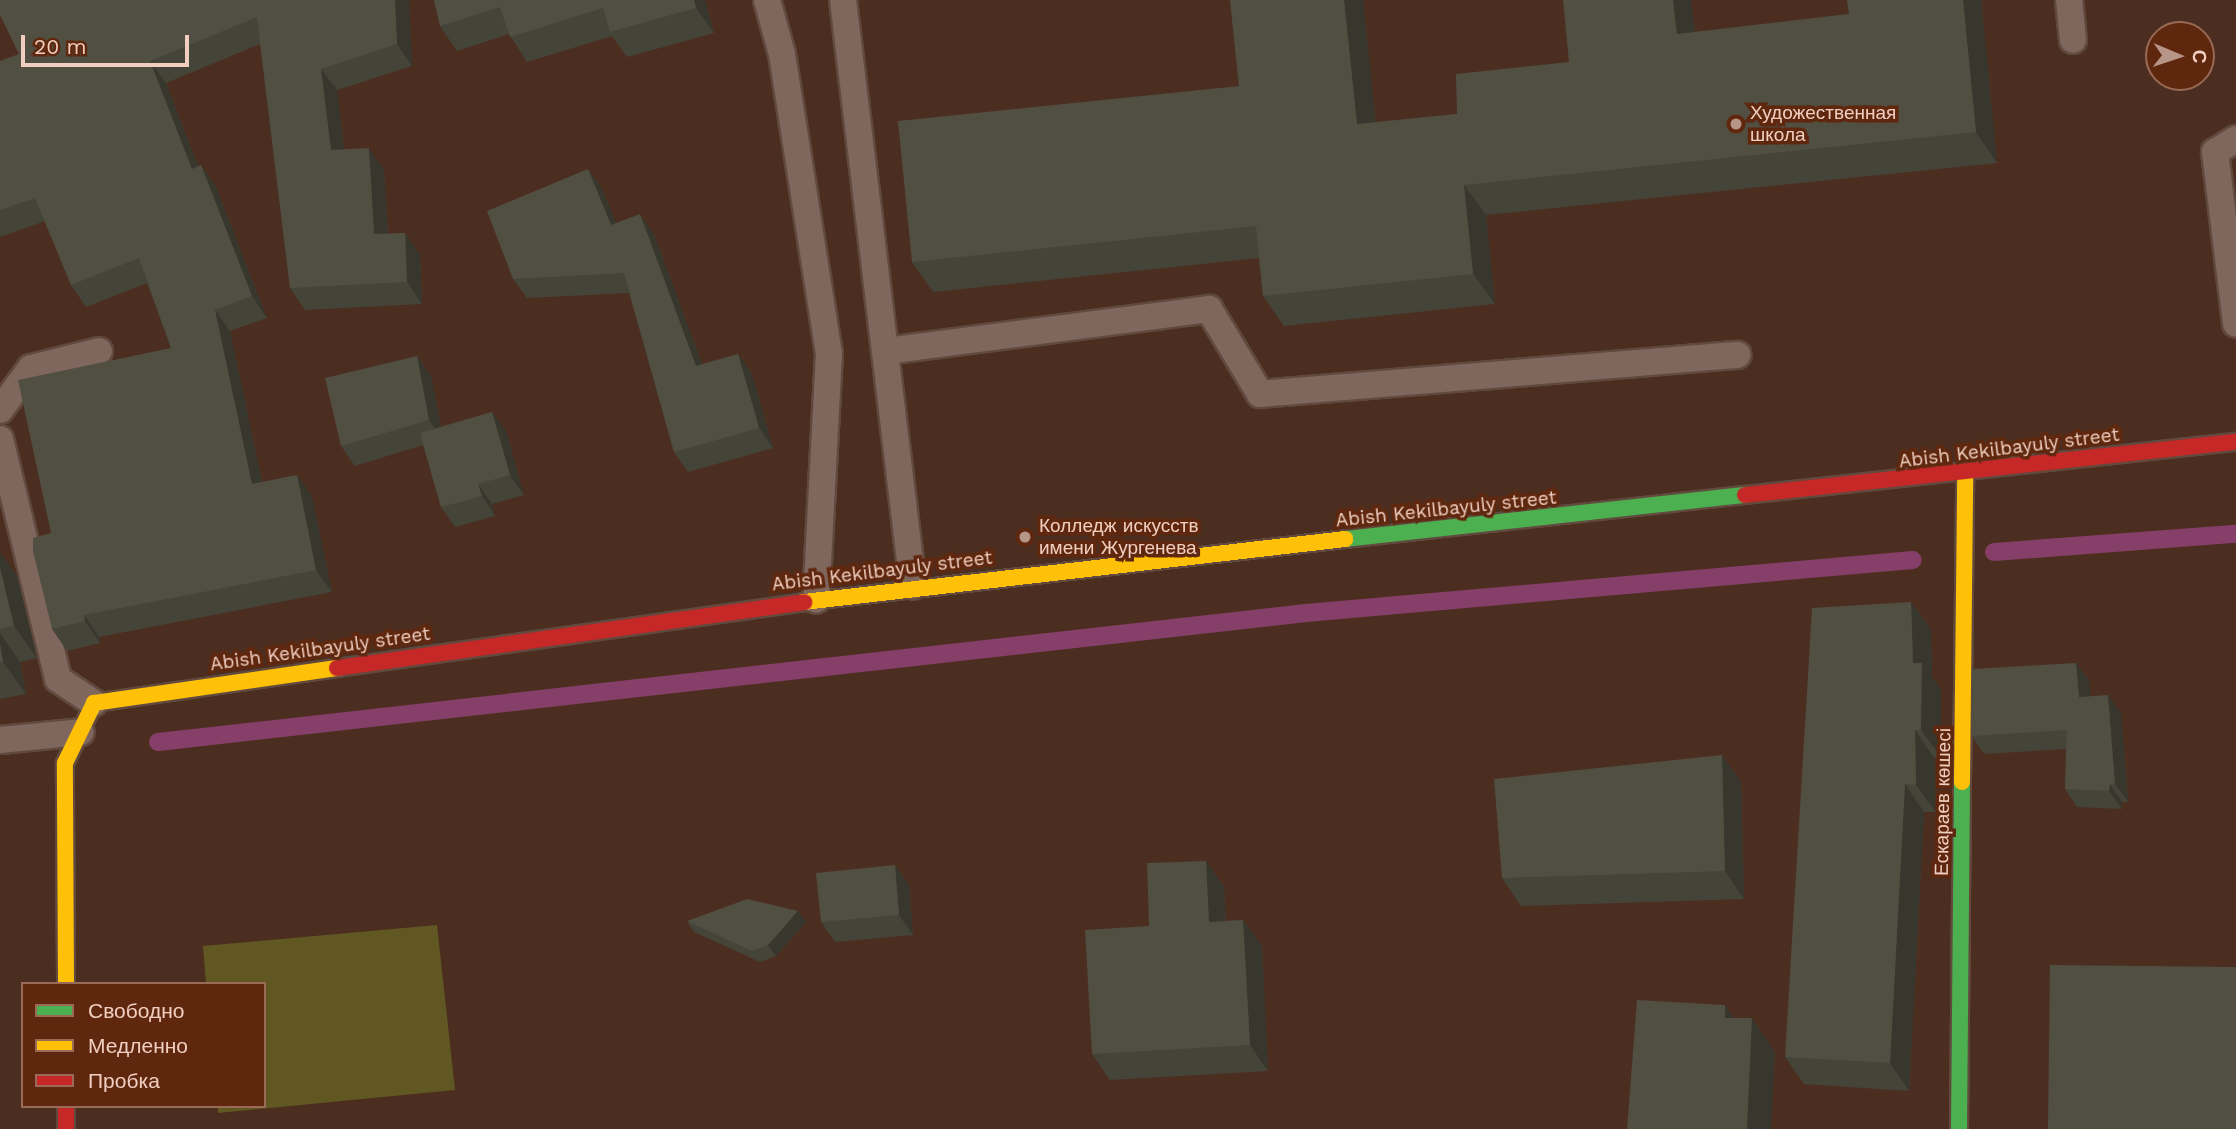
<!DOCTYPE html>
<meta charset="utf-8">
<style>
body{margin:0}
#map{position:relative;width:2236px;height:1129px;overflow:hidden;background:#4c2e20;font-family:"Work Sans",sans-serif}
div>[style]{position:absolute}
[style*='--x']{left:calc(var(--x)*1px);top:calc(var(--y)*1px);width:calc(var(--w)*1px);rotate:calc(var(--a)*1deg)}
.green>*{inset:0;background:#615722}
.stream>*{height:18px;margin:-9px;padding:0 9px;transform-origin:9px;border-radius:9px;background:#853f69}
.roads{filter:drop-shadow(2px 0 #61493e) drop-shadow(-2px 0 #61493e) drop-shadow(0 2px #61493e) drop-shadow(0 -2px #61493e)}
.lane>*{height:26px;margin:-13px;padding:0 13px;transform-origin:13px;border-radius:13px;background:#7f675d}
.fast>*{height:16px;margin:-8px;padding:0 8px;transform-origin:8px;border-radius:8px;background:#4caf50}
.slow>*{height:16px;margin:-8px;padding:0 8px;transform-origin:8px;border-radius:8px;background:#ffc107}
.jam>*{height:16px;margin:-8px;padding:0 8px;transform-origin:8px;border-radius:8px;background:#c62828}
.wall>*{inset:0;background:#454439}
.shaded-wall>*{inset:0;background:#38372e}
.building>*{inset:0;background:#504f42}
.dots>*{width:19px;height:19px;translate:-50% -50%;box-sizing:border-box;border:4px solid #5e270e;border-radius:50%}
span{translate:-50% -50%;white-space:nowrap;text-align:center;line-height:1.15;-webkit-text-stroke:7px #5e270e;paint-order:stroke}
.poi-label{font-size:19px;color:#f1cec0}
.left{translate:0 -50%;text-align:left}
.street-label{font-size:19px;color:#f1cec0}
.legend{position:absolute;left:21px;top:982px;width:245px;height:126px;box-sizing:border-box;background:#5e270e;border:2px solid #996a55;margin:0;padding:9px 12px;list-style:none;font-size:21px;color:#f1cec0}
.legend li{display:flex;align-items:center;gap:14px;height:35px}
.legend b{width:35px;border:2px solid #996a55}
.north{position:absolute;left:2145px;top:21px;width:70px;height:70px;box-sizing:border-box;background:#5e270e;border:2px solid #996a55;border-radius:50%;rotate:92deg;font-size:19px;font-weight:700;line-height:28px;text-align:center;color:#f1cec0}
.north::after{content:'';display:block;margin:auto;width:24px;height:32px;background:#b79688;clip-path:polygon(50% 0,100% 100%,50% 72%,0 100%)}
.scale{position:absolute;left:21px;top:35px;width:168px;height:32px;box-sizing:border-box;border:4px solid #f1cec0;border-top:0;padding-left:9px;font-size:21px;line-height:24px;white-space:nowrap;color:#f1cec0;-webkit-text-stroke:5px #5e270e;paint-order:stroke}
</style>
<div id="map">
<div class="green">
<div style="clip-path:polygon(437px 925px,455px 1090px,218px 1113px,218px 1106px,264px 1106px,264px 984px,206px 984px,203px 946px)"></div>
</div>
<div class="stream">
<div style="--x:1994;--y:552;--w:243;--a:-4.3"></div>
<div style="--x:158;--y:742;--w:1155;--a:-6.41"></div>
<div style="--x:1306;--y:613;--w:609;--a:-4.99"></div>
</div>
<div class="roads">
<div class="lane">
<div style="--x:767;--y:0;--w:56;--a:74.5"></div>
<div style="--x:782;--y:54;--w:303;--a:81.1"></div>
<div style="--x:829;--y:353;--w:247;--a:93"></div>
<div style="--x:843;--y:0;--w:590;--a:83.19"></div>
<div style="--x:2069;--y:0;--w:40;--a:84.3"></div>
<div style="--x:2236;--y:139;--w:25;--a:148"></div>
<div style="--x:2215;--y:152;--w:173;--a:83"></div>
<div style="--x:886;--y:351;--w:326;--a:-7.4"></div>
<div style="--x:1209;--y:309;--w:99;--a:59"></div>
<div style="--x:1260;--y:394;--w:479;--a:-4.7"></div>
<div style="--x:0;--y:410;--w:52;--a:-53.6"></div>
<div style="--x:31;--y:368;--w:70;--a:-14"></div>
<div style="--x:0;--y:439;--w:247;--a:76.4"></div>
<div style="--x:58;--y:679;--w:43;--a:33.7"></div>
<div style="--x:0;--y:740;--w:81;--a:-5.6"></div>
</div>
<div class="fast">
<div style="--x:1345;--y:539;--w:402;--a:-6.3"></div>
<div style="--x:1959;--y:1129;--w:347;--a:-89.5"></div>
</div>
<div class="slow">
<div style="--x:804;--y:602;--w:545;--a:-6.64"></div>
<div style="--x:1962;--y:782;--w:307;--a:-89.4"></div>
<div style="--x:66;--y:984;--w:221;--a:-90.3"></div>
<div style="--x:65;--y:763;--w:67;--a:-64.2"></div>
<div style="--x:94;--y:703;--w:246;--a:-8.2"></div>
</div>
<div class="jam">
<div style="--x:1745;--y:495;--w:494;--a:-6.2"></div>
<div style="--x:337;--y:668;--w:472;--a:-8"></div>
<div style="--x:66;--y:1106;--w:23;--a:90"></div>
</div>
</div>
<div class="wall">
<div style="clip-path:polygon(0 0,409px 0,412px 66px,337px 90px,344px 150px,384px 170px,388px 234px,405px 233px,420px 255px,422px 304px,305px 310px,290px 288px,260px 44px,166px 83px,198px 166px,201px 165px,216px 187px,267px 318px,230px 331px,262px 482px,297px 475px,312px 497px,332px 592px,99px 637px,100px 643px,67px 651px,52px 629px,51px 533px,171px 348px,147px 283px,86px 307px,71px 285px,45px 221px,0 237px,0 61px,19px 54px)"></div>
<div style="clip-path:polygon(434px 0,705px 0,714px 33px,627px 57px,612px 36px,527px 62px,509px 34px,457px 51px,440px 26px)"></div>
<div style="clip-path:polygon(1230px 0,1363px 0,1375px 122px,1457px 114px,1569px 62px,1695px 32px,1849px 14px,1847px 0,1981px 0,1997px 163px,1486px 215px,1495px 304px,1284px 326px,1263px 296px,1259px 258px,933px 292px,912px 262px,1239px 86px)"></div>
<div style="clip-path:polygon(588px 169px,602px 189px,616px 223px,654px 234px,702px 364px,738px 354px,752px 374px,773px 448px,688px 472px,674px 452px,629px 293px,527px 298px,513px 279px)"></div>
<div style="clip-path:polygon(417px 356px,431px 376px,441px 427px,492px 412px,506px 431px,524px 495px,492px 504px,495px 516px,455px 527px,441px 507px,423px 445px,355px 466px,341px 446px)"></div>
<div style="clip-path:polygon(0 568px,17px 576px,37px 658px,20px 662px,26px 694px,0 699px)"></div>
<div style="clip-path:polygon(1911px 602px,1931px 629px,1932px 677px,1941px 690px,1941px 757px,1934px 758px,1936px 812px,1924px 812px,1909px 1091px,1804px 1084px,1785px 1057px)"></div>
<div style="clip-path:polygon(2076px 663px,2089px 681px,2090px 696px,2121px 713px,2128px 802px,2122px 802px,2122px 809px,2077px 807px,2065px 789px,2066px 749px,1984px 754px,1972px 736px)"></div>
<div style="clip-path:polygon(1722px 755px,1741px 782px,1744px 899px,1521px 906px,1502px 878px)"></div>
<div style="clip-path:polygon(1206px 861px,1224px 887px,1226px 921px,1243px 920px,1262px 946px,1268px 1071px,1110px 1080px,1092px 1054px,1149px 926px)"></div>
<div style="clip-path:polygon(895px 865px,909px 885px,913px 935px,835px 942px,821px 922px)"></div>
<div style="clip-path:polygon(687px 921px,806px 922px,776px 956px,760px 962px,694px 932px)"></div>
</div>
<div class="shaded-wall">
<div style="clip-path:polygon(395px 0,409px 0,412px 66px,397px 44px)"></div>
<div style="clip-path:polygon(694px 0,705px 0,714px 33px,696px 8px)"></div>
<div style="clip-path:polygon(1344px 0,1363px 0,1379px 154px,1357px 124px)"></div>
<div style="clip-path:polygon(1673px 0,1691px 0,1699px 65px,1677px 34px)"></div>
<div style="clip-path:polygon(1963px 0,1981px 0,1997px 163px,1976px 132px)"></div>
<div style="clip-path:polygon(150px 61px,166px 83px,207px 190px,192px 169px)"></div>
<div style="clip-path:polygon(321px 69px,337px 90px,347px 172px,331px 150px)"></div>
<div style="clip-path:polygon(369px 148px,384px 170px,389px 256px,374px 234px)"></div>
<div style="clip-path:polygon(201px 165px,216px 187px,267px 318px,252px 296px)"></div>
<div style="clip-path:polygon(588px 169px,602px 189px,625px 245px,611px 225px)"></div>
<div style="clip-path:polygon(1464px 185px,1486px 215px,1495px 304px,1473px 274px)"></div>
<div style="clip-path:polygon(640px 214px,654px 234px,710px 386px,696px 366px)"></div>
<div style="clip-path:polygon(405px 233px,420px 255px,422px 304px,407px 282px)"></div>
<div style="clip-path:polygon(215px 310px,230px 331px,267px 506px,252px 484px)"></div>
<div style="clip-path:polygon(738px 354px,752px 374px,773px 448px,759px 428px)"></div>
<div style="clip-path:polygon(417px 356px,431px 376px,443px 439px,429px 420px)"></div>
<div style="clip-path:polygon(492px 412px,506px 431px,524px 495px,510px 475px)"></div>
<div style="clip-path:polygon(297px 475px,312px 497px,332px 592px,316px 570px)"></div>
<div style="clip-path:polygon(478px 484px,492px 504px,495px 516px,482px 496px)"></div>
<div style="clip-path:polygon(0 552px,17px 576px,37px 658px,14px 626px,0 568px)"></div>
<div style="clip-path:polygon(1911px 602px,1931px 629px,1932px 677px,1941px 690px,1941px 757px,1921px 730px,1913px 663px)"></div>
<div style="clip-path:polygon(84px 615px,99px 637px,100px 643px,85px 621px)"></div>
<div style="clip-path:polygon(0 633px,20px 662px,26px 694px,3px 662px,0 644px)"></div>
<div style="clip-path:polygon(2076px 663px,2089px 681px,2092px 715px,2079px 697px)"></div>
<div style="clip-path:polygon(2108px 695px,2121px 713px,2128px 802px,2115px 784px)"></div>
<div style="clip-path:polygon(1915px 730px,1934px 758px,1936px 812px,1916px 785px)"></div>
<div style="clip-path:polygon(1722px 755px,1741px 782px,1744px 899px,1725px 871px)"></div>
<div style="clip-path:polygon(1905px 784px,1924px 812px,1909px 1091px,1890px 1063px)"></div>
<div style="clip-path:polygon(2110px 784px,2122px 802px,2122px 809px,2109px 791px)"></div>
<div style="clip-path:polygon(1206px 861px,1224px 887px,1227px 948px,1209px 922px)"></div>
<div style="clip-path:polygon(895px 865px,909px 885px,913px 935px,899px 915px)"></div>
<div style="clip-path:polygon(798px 911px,806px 922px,776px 956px,768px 945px)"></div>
<div style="clip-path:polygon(1243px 920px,1262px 946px,1268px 1071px,1250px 1045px)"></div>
<div style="clip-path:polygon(1725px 1005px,1748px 1039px,1725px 1018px)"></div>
<div style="clip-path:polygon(1752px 1018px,1775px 1052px,1771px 1129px,1747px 1129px)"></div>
</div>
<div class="building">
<div style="clip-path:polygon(0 0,395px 0,397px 44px,321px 69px,331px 150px,369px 148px,374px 234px,405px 233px,407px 282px,290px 288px,257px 17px,150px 61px,192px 169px,201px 165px,252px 296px,215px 310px,252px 484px,297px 475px,316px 570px,84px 615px,85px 621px,52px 629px,33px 551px,33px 538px,51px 533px,18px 380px,171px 348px,139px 258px,71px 285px,35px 198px,0 210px,0 61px,19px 54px,0 15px)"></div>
<div style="clip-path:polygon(434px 0,694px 0,696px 8px,610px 32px,603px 8px,510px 37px,500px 7px,440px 26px)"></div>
<div style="clip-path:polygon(1230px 0,1344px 0,1357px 124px,1457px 114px,1456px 74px,1569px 62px,1563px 0,1673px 0,1677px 34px,1849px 14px,1847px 0,1963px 0,1976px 132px,1464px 185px,1473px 274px,1263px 296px,1256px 226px,912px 262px,898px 121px,1239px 86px)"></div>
<div style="clip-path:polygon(588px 169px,611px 225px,640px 214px,696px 366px,738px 354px,759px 428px,674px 452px,624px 273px,513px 279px,487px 211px)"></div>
<div style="clip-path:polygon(417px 356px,429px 420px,341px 446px,325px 378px)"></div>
<div style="clip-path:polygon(492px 412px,510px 475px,478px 484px,482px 496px,441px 507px,420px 433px)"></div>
<div style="clip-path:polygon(0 568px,14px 626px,0 629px)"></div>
<div style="clip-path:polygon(1911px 602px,1913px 663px,1922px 663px,1921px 730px,1915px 730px,1916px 785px,1905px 784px,1890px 1063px,1785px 1057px,1812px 608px)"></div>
<div style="clip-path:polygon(0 644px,3px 662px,0 662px)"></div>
<div style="clip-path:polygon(2076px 663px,2079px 697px,2108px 695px,2115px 784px,2110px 784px,2109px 791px,2065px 789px,2067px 730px,1972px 736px,1972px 669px)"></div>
<div style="clip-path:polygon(1722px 755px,1725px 871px,1502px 878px,1494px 779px)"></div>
<div style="clip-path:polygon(1206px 861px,1209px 922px,1243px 920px,1250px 1045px,1092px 1054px,1085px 930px,1149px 926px,1147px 863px)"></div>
<div style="clip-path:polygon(895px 865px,899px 915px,821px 922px,816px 873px)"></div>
<div style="clip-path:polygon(747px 899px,798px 911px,768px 945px,752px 951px,687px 921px)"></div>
<div style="clip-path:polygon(2050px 965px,2236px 967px,2236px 1129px,2048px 1129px)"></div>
<div style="clip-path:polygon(1637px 1000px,1725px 1005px,1725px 1018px,1752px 1018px,1747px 1129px,1627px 1129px)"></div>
</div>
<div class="dots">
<div style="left:1736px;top:124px;background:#b79688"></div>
<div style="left:1025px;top:537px;background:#b79688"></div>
</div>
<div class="poi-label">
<span class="left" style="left:1750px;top:124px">Художественная<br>школа</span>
<span class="left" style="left:1039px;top:537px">Колледж искусств<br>имени Жургенева</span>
</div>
<div class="street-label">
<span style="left:2009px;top:448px;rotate:-7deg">Abish Kekilbayuly street</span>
<span style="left:1446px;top:509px;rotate:-6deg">Abish Kekilbayuly street</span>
<span style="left:882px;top:571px;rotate:-7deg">Abish Kekilbayuly street</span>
<span style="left:320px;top:649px;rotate:-8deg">Abish Kekilbayuly street</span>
<span style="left:1943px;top:802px;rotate:-89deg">Ескараев көшесі</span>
</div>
<ul class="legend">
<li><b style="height:9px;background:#4caf50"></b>Свободно</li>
<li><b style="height:9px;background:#ffc107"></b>Медленно</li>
<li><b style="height:9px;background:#c62828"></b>Пробка</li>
</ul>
<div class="north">С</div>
<div class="scale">20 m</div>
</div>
